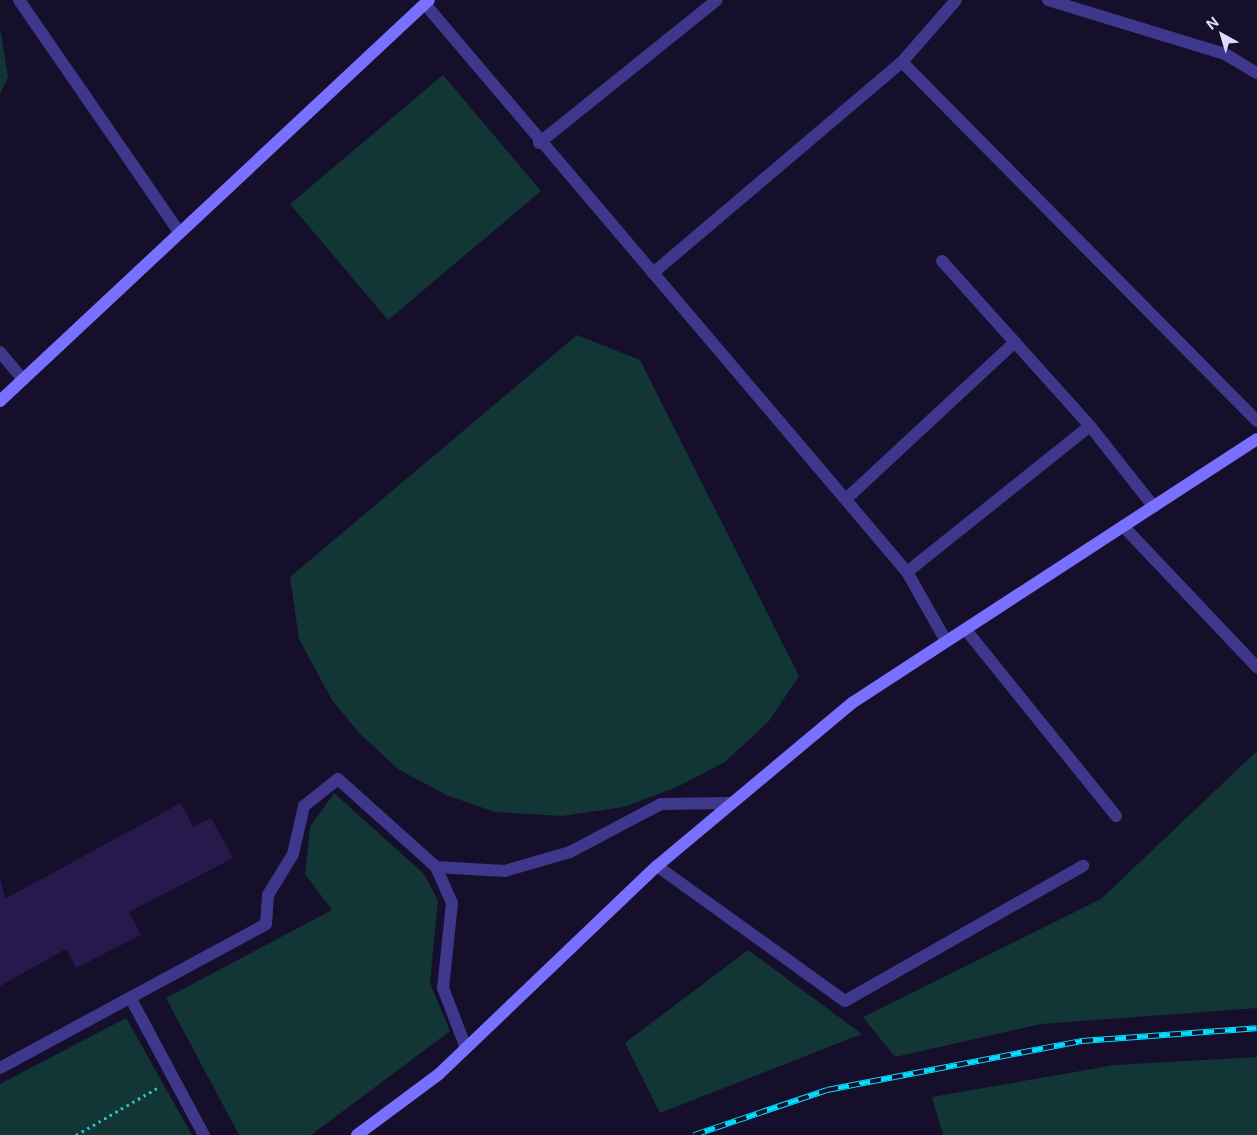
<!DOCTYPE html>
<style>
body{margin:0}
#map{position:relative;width:1257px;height:1135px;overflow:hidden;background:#150f2b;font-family:Inter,sans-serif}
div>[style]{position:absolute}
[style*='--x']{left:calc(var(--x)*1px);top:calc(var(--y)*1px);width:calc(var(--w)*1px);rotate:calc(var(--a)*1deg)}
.green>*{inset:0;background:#123535}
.building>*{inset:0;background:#261a4d}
.path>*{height:3px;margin-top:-1.5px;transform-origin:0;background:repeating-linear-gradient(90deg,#28c3c0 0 2.5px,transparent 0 6.5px)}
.lane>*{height:12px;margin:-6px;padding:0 6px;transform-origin:6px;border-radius:6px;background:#3e378c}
.street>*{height:12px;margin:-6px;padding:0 6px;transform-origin:6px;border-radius:6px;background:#3e378c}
.secondary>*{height:12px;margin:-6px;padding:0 6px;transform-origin:6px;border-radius:6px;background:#7970ff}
.rail>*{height:5.5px;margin-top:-2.75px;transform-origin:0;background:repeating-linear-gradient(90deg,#150f2b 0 11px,#05dcff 0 22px);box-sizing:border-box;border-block:1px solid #05dcff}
span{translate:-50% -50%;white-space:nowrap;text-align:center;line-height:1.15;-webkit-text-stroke:4px #150f2b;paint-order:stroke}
.north{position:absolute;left:1197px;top:10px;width:50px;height:50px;-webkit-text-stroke:4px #150f2b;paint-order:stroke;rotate:321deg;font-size:14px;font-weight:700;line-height:20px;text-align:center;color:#dfd9ff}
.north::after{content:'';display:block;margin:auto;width:18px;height:22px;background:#dfd9ff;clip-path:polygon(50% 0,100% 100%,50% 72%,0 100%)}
</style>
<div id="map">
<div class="green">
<div style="clip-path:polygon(0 28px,8px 77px,0 94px)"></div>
<div style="clip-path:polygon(443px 75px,541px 191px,388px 320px,290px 204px)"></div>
<div style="clip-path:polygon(577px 335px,640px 360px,799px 676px,769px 721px,725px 762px,677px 787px,624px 807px,562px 816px,495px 812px,446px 795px,398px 769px,359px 733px,332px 700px,299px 639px,290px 577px)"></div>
<div style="clip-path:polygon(1257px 751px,1257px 1008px,1041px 1024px,895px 1057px,863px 1017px,1101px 899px)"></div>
<div style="clip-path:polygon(334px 793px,424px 874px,438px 900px,430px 983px,450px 1031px,311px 1135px,239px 1135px,166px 998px,332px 910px,305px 874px,310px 827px)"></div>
<div style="clip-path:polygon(748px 950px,862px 1034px,660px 1113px,625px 1043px)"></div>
<div style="clip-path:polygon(126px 1018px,192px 1135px,0 1135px,0 1084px)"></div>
<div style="clip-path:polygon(1257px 1057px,1257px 1135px,943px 1135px,932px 1097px,1115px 1065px)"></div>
</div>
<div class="building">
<div style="clip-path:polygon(181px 803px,193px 827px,211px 818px,233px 858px,129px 912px,141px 935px,76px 968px,66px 949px,0 986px,0 877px,5px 899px)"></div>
</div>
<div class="path">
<div style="--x:76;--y:1135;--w:94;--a:-30.1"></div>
</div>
<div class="lane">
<div style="--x:0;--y:352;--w:35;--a:50"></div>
<div style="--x:436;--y:867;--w:69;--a:3.3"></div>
<div style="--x:505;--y:871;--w:68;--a:-16.3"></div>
<div style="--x:570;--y:852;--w:103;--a:-27.8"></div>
<div style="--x:661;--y:804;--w:68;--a:-0.8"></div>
<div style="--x:131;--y:999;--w:154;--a:61.8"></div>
<div style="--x:0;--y:1068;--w:302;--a:-28.4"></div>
<div style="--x:266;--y:924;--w:29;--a:-86"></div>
<div style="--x:268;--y:895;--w:48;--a:-58.6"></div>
<div style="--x:293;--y:854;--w:49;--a:-77.1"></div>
<div style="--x:304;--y:806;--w:43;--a:-38.5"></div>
<div style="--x:338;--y:779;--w:132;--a:41.9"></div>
<div style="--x:436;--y:867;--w:39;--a:66"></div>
<div style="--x:452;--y:903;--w:85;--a:96"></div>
<div style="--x:443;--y:988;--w:64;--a:69"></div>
</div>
<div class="street">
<div style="--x:19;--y:0;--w:282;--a:55.4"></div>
<div style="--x:1048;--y:0;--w:185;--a:17"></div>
<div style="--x:1225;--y:54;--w:37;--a:31"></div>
<div style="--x:425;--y:4;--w:745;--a:49.68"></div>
<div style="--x:907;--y:572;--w:79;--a:60.5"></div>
<div style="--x:902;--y:62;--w:505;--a:45.32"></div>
<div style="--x:539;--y:143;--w:228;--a:-38.8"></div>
<div style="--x:942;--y:261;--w:222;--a:48.1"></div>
<div style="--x:1090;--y:426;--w:103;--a:51.7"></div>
<div style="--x:653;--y:273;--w:326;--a:-40.3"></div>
<div style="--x:902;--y:62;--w:82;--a:-48.9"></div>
<div style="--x:846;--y:499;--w:228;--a:-42.9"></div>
<div style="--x:1123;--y:526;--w:195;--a:46.5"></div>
<div style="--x:907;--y:572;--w:234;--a:-38.6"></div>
<div style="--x:966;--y:630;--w:239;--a:51.1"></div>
<div style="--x:657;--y:866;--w:231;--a:35.7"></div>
<div style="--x:845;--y:1001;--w:274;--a:-29.6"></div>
</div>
<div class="secondary">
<div style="--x:0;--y:401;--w:587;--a:-43.07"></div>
<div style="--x:357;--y:1135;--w:102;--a:-36.6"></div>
<div style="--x:439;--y:1074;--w:301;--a:-43.7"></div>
<div style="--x:657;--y:866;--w:254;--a:-39.9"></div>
<div style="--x:852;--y:703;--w:483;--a:-33.1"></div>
</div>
<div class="rail">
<div style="--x:694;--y:1135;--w:140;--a:-18.7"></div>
<div style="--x:827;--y:1090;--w:260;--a:-10.9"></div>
<div style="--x:1082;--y:1041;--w:175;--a:-4.2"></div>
</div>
<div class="north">N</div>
</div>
